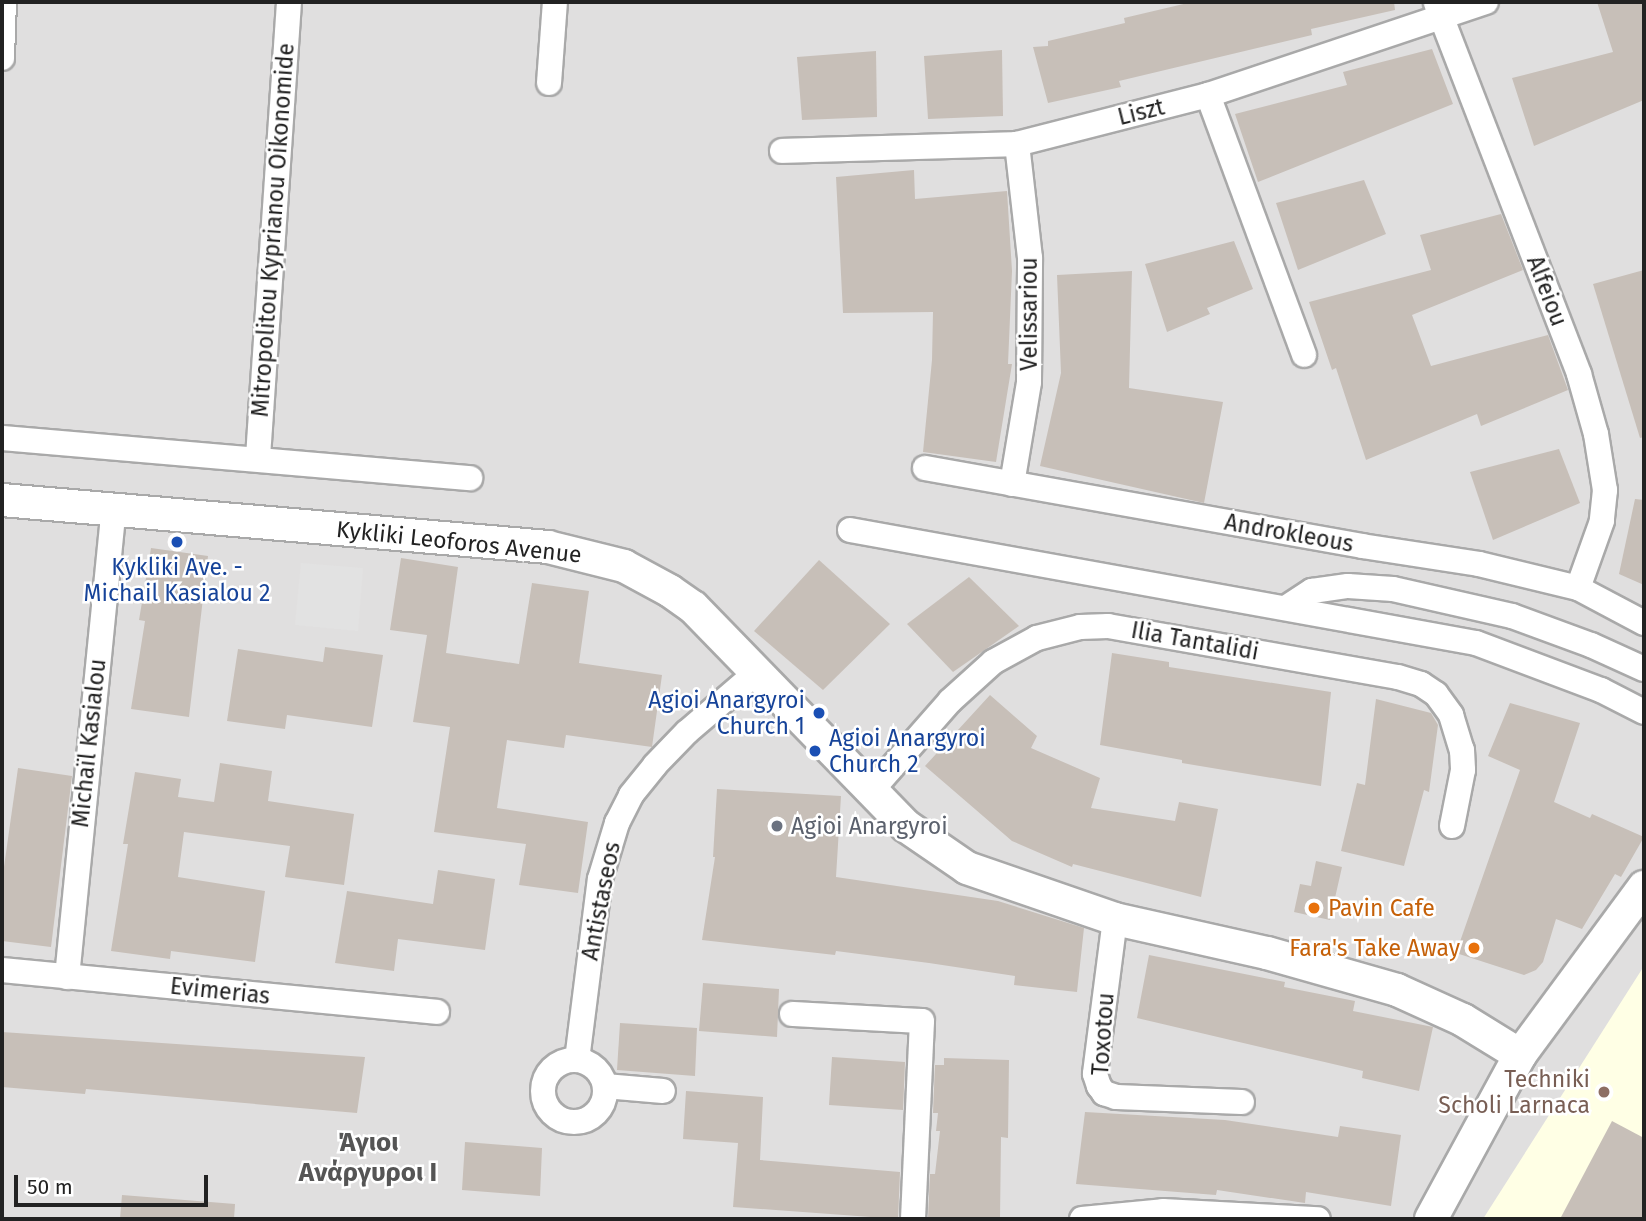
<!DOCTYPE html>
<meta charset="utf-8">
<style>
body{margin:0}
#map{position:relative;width:1646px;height:1221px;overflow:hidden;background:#f2efe9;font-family:"Fira Sans",sans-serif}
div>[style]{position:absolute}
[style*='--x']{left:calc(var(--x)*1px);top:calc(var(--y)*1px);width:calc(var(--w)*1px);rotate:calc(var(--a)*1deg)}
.residential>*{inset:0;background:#e0dfdf}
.education>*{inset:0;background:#ffffe5}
.parking>*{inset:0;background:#e2e2e2}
.building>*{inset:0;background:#c7bfb8}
.roads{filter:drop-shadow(2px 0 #a9a9a9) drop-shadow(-2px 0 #a9a9a9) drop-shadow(0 2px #a9a9a9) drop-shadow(0 -2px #a9a9a9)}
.minor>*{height:24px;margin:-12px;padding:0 12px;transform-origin:12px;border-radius:12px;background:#fff}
.minor>.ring{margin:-12px;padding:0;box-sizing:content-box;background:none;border:24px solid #fff;border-radius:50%}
.tertiary>*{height:32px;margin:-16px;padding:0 16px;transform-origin:16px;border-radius:16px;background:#fff}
.dots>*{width:19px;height:19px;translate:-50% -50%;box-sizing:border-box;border:4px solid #fff;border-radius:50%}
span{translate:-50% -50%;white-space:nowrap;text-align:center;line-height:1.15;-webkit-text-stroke:5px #fff;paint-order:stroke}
.street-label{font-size:23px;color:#222}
.transit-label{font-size:23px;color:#164399}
.right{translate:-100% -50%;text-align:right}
.left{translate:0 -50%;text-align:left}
.worship-label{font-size:23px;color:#5b616d}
.food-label{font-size:23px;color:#c56008}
.education-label{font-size:23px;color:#785e54}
.quarter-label{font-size:26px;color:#555;font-weight:700}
.frame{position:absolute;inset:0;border:4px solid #222;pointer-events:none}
.scale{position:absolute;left:14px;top:1175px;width:194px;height:32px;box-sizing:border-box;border:4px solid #222;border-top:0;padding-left:9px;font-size:21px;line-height:24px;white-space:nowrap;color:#222;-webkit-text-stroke:5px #fff;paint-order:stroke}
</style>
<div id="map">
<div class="residential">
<div style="clip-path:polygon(2px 2px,1644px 2px,1644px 1219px,2px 1219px)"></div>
</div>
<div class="education">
<div style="clip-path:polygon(1644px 966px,1644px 1219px,1483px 1219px)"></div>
</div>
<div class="parking">
<div style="clip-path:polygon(301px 563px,363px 568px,358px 631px,295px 625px)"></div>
</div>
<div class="building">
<div style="clip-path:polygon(1192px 2px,1394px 2px,1395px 10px,1311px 29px,1312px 35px,1119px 81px,1121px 87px,1048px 103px,1033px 47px,1048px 46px,1048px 41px,1125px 23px,1124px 18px)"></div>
<div style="clip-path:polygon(1597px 2px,1644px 2px,1644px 100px,1534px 146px,1512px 78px,1613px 52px)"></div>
<div style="clip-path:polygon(1432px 49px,1453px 104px,1258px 182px,1235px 114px,1347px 85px,1343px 72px)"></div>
<div style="clip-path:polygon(1002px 50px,1003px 116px,928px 119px,924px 56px)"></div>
<div style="clip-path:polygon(876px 51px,877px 117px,802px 120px,797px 57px)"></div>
<div style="clip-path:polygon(914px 170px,915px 199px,1007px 191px,1012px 271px,1008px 364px,1012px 364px,996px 462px,923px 452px,932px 360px,933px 312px,843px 313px,836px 177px)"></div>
<div style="clip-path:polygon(1364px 180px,1386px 234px,1298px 270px,1276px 203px)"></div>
<div style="clip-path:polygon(1501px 214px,1523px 270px,1412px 315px,1431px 366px,1548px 335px,1568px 390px,1481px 426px,1477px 414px,1366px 460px,1336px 368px,1332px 370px,1309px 302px,1431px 270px,1420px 235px)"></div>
<div style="clip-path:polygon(1234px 241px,1253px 289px,1207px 308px,1210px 314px,1167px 332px,1145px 264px)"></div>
<div style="clip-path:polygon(1644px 270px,1644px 437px,1640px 438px,1593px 284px)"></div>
<div style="clip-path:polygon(1132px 271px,1129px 388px,1223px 402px,1204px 503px,1040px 466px,1061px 373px,1057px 275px)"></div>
<div style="clip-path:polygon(1559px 449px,1580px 503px,1493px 540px,1470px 472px)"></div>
<div style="clip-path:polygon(1635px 499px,1644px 500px,1644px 585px,1619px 574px)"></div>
<div style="clip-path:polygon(151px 548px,208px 556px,189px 717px,131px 709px,145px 621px,139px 620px)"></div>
<div style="clip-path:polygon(401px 558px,458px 567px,446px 653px,519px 664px,532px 583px,589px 591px,579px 663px,662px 675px,652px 747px,566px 735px,564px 748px,507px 740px,497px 808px,588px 822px,578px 893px,519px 885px,526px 844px,434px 832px,450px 727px,413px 722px,427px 635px,390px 630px)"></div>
<div style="clip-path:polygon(819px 560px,890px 624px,823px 690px,754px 631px)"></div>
<div style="clip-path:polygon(969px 577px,1019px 626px,953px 672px,907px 624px)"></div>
<div style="clip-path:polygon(325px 647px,383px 655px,372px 727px,287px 715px,285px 729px,227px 721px,238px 649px,323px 662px)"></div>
<div style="clip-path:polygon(1112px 653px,1169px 662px,1169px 667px,1331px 692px,1321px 786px,1182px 763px,1182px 760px,1100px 745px)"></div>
<div style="clip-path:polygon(990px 695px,1037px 736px,1031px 748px,1100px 778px,1091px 808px,1175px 821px,1179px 802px,1218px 809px,1201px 897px,1073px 864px,1072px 867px,1012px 841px,925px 766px)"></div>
<div style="clip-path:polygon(1376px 699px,1431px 713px,1438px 725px,1429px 792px,1424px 790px,1404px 866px,1341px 851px,1357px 783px,1365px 785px)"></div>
<div style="clip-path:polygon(1510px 703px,1580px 723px,1554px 802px,1590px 818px,1592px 814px,1644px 837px,1621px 877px,1615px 874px,1582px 929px,1556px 919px,1543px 962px,1536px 970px,1524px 975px,1456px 953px,1520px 770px,1488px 756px)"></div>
<div style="clip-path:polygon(220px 763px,272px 771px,268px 801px,354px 814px,344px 885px,285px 877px,290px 846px,184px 832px,178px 877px,265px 891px,255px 962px,171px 951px,170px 959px,111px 951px,128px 844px,123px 844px,135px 772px,181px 779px,178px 797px,214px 802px)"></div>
<div style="clip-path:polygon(18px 768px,72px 776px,51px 947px,2px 941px,2px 881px)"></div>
<div style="clip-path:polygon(717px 789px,841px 796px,836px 877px,998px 901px,1084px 928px,1077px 992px,1014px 985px,1015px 976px,929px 963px,836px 951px,835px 955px,702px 940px,715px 857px,713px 857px)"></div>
<div style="clip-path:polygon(1316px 861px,1342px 867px,1330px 920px,1294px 912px,1300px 884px,1311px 886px)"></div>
<div style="clip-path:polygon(438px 870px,495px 879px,485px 950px,398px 939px,394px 971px,335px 963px,347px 891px,433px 904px)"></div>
<div style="clip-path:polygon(1149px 955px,1285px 982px,1284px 987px,1355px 1001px,1353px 1011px,1433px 1027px,1419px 1091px,1362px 1078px,1363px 1071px,1137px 1018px)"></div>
<div style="clip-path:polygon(703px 983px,779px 989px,777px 1037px,699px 1031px)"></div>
<div style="clip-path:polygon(620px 1023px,697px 1028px,695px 1076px,617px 1070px)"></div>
<div style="clip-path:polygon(2px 1032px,365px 1057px,357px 1113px,86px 1089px,85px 1094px,2px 1087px)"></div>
<div style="clip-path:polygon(832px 1057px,905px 1062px,903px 1110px,829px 1105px)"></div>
<div style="clip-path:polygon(944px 1058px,1009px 1060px,1008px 1138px,1001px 1137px,1000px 1219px,928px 1219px,930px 1174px,935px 1174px,940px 1131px,936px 1131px,938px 1113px,933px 1113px,935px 1065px,944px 1065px)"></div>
<div style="clip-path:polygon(686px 1091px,763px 1097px,760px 1160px,900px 1172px,898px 1219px,733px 1207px,738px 1143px,683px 1139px)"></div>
<div style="clip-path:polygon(1085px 1112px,1225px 1120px,1338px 1137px,1340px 1126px,1401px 1135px,1391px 1206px,1306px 1192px,1305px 1203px,1217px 1190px,1216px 1195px,1076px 1184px)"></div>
<div style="clip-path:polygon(1612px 1121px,1644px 1138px,1644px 1219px,1560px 1219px)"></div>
<div style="clip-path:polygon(465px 1142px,542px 1148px,540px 1196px,462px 1190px)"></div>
<div style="clip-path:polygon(122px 1195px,235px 1204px,234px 1219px,120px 1219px)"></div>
</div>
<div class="roads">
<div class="minor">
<div style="--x:1436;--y:3;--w:398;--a:68.9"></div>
<div style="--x:1579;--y:374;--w:62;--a:74.2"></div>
<div style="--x:1596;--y:434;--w:57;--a:80.9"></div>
<div style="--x:1605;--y:490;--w:31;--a:96"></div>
<div style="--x:1602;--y:521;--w:71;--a:109.7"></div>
<div style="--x:2;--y:58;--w:56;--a:-88"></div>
<div style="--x:549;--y:83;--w:81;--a:-85.8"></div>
<div style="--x:1208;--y:95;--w:277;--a:69.7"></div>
<div style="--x:782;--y:151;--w:235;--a:-1.7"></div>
<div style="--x:1017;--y:144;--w:197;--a:-14.4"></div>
<div style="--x:1208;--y:95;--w:293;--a:-18.5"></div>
<div style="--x:2;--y:438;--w:470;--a:4.9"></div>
<div style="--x:258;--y:457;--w:456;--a:-86.1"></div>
<div style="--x:925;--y:468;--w:444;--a:10.1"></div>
<div style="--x:1362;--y:546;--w:118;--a:8.7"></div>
<div style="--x:1479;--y:564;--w:102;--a:13.6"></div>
<div style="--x:1578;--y:588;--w:75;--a:27.9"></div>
<div style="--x:1012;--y:484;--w:103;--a:-80.5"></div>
<div style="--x:1029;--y:382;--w:124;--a:-89.5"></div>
<div style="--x:1030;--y:258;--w:115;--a:-96.5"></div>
<div style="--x:850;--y:530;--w:636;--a:10.23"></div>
<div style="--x:1476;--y:643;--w:134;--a:20.6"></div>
<div style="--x:1601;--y:690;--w:48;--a:27.1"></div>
<div style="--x:1287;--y:607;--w:30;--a:-33"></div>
<div style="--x:1312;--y:591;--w:36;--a:-8"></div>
<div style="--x:1348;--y:586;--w:45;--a:3.8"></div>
<div style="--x:1393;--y:589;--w:122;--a:12.8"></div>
<div style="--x:1512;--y:616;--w:84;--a:20.2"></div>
<div style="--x:1591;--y:645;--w:58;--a:24.4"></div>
<div style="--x:871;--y:791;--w:120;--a:-48.7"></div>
<div style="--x:950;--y:701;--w:58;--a:-42.2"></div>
<div style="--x:993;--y:662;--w:50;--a:-28.6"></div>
<div style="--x:1037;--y:638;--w:44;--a:-14.3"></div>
<div style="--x:1080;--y:627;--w:28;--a:-2"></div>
<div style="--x:1108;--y:626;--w:294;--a:10"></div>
<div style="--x:1398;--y:677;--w:24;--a:17"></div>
<div style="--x:1421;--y:684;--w:18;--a:34"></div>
<div style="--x:1436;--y:694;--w:26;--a:54"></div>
<div style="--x:1451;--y:715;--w:37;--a:73"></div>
<div style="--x:1462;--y:750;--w:20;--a:87"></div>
<div style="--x:1463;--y:770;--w:57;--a:101.1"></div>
<div style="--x:1115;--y:919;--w:156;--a:97.4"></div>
<div style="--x:1095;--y:1074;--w:13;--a:72"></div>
<div style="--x:1099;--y:1086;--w:9;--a:54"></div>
<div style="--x:1104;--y:1093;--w:13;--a:18"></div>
<div style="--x:1116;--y:1097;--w:126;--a:2.3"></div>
<div style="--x:2;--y:970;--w:437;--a:5.5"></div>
<div style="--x:67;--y:977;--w:470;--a:-84.3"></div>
<div style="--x:792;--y:1014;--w:130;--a:3.1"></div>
<div style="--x:922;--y:1021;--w:198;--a:92.6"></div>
<div class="ring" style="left:543px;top:1060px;width:38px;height:38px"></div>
<div style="--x:577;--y:1060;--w:182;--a:-82.8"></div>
<div style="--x:600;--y:879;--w:59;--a:-73.1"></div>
<div style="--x:617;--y:823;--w:31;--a:-63"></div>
<div style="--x:631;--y:795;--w:38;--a:-51"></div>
<div style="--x:655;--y:765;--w:46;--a:-45.9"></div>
<div style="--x:687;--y:732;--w:92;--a:-40.6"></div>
<div style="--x:605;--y:1086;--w:58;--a:4.9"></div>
<div style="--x:1082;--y:1219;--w:81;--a:-5.6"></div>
<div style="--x:1163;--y:1211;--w:155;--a:3"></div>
</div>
<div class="tertiary">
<div style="--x:2;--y:500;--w:548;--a:4.92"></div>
<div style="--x:548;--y:547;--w:78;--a:14"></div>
<div style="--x:624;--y:566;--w:52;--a:28.5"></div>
<div style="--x:670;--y:591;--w:28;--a:35"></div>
<div style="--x:693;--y:607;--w:305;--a:45.8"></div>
<div style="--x:906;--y:826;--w:74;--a:34.5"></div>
<div style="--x:967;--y:868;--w:157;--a:19"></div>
<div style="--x:1115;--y:919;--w:156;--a:12.6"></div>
<div style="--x:1267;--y:953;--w:135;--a:15.9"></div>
<div style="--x:1397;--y:990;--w:72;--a:24.4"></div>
<div style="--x:1463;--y:1020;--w:67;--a:31.6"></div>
<div style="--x:1431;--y:1219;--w:187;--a:-61.5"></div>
<div style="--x:1520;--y:1055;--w:209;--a:-53.6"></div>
</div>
</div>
<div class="dots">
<div style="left:177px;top:542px;background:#1a4fb4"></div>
<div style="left:819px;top:713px;background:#1a4fb4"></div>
<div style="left:815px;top:751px;background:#1a4fb4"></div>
<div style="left:777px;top:826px;background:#6b7280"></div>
<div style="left:1314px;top:908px;background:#e8710a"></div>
<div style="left:1474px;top:948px;background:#e8710a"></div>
<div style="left:1604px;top:1092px;background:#8d6e63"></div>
</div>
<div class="street-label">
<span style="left:1141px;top:112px;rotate:-14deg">Liszt</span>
<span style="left:273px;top:230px;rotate:-86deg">Mitropolitou Kyprianou Oikonomide</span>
<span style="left:1547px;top:291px;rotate:69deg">Alfeiou</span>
<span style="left:1029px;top:314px;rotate:-90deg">Velissariou</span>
<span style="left:1289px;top:533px;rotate:10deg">Androkleous</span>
<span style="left:459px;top:542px;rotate:6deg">Kykliki Leoforos Avenue</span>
<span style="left:1195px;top:641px;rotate:10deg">Ilia Tantalidi</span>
<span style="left:89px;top:743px;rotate:-84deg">Michaïl Kasialou</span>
<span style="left:601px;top:901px;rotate:-79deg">Antistaseos</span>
<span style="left:220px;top:991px;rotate:6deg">Evimerias</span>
<span style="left:1103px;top:1034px;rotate:-86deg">Toxotou</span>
</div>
<div class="transit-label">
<span style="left:177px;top:580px">Kykliki Ave. -<br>Michail Kasialou 2</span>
<span class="right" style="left:805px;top:713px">Agioi Anargyroi<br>Church 1</span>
<span class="left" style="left:829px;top:751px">Agioi Anargyroi<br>Church 2</span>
</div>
<div class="worship-label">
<span class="left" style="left:791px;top:826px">Agioi Anargyroi</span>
</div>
<div class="food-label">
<span class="left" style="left:1328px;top:908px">Pavin Cafe</span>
<span class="right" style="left:1460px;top:948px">Fara's Take Away</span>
</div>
<div class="education-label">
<span class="right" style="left:1590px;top:1092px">Techniki<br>Scholi Larnaca</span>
</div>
<div class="quarter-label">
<span style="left:368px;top:1158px">Άγιοι<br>Ανάργυροι Ι</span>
</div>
<div class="frame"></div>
<div class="scale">50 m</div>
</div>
